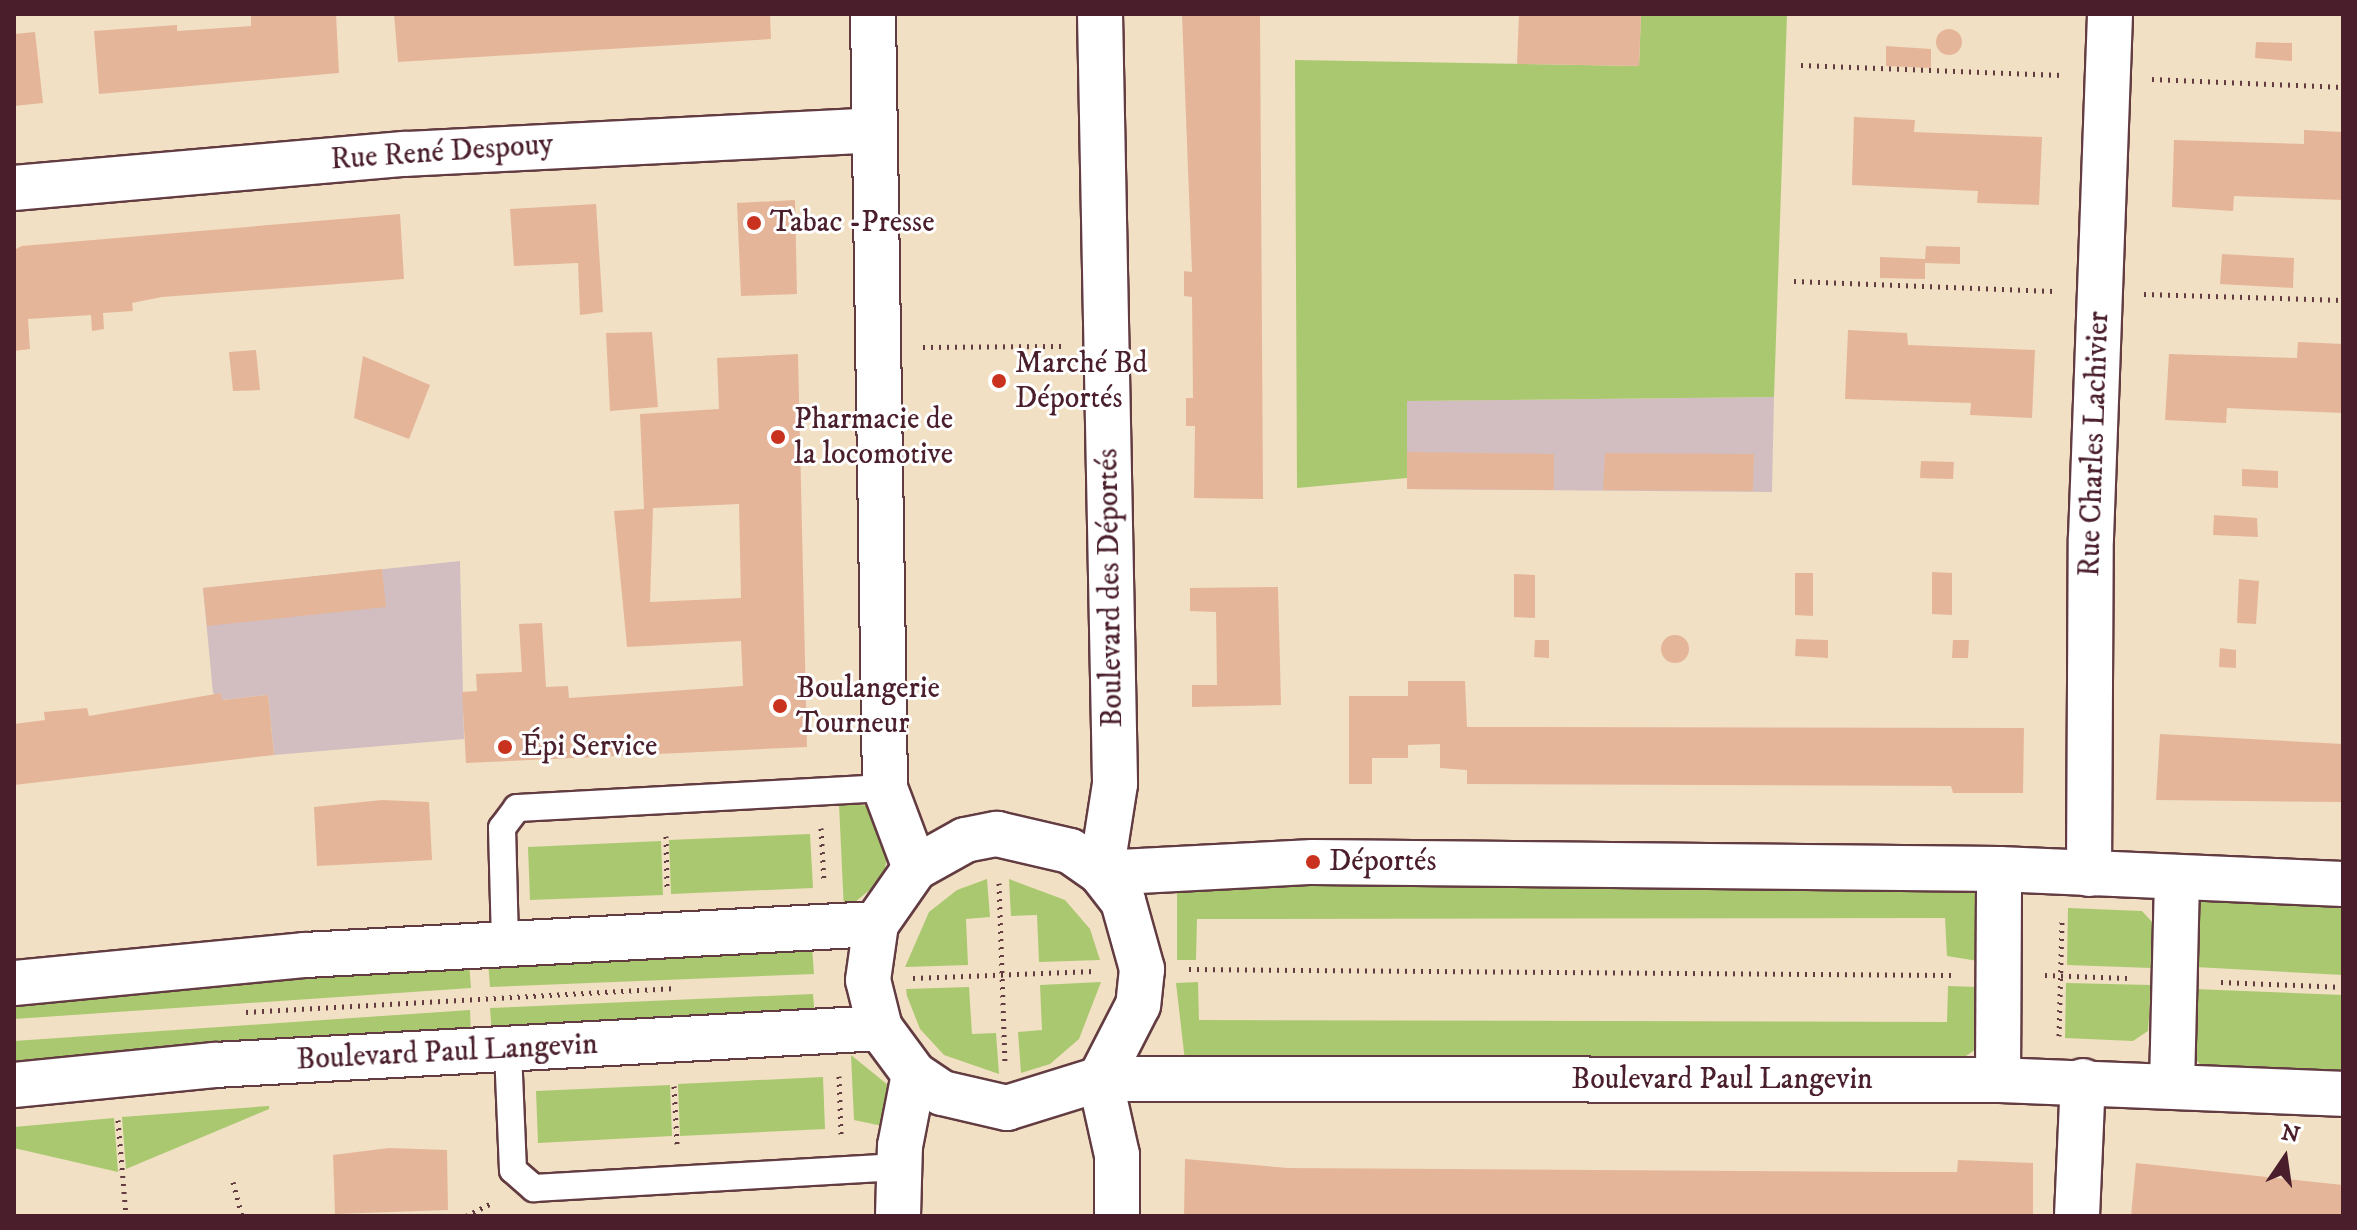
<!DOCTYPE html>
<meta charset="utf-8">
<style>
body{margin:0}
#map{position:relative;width:2357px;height:1230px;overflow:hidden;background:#f1e0c3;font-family:"IM FELL DW Pica",serif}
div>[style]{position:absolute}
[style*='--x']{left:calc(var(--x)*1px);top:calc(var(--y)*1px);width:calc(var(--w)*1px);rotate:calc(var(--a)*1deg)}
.industrial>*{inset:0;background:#d2bec1}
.green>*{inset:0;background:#aac870}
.building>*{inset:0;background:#e5b59a}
.round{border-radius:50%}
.path>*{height:5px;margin-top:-2.5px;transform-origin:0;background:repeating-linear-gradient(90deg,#633c42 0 2px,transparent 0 8px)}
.roads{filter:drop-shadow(2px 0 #633c42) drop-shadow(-2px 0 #633c42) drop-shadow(0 2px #633c42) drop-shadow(0 -2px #633c42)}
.lane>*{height:26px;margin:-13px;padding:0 13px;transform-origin:13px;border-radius:13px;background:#fff}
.street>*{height:44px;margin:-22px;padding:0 22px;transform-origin:22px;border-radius:22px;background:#fff}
.dots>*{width:22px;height:22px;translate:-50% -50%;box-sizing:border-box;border:4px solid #fff;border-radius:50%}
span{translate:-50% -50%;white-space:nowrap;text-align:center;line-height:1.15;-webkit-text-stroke:6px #fff;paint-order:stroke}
.street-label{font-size:30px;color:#4a1f2b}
.poi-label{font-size:30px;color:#4a1f2b}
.left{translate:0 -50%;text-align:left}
.frame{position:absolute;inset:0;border:16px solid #4a1f2b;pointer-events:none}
.north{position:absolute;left:2245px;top:1118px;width:80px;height:80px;-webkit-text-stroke:6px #fff;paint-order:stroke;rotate:13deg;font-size:22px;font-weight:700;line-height:32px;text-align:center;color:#4a1f2b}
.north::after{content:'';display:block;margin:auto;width:28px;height:36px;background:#4a1f2b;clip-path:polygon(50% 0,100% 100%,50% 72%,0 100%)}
</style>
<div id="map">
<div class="industrial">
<div style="clip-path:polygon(1774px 397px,1772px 492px,1407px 489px,1407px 401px)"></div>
<div style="clip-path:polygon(460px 561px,464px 739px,274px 755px,268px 695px,222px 700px,213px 693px,203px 588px)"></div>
</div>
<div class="green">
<div style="clip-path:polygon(1641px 14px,1787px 14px,1774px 397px,1407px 401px,1407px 478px,1297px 488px,1295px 60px,1639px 66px)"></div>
<div style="clip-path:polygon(839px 804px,877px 806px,889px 847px,883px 879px,844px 911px)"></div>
<div style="clip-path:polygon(810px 834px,813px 888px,671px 894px,669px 840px)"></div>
<div style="clip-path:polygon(661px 841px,663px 895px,530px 900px,528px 847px)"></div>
<div style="clip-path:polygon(987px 879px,990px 917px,966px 919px,968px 965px,905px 967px,929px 912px,957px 890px)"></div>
<div style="clip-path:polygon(1009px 879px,1065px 900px,1090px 929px,1100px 960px,1039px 962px,1037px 915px,1011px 916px)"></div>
<div style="clip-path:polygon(1979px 879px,1978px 961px,1947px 956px,1945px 918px,1197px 919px,1196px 960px,1177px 960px,1177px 881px)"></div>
<div style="clip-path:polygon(2343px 892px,2343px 975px,2195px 967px,2197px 899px)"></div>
<div style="clip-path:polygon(2068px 908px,2142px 911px,2153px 923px,2152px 968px,2067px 965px)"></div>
<div style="clip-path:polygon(812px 947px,814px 974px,490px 987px,488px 962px)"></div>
<div style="clip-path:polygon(469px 962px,471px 988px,14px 1019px,14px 994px)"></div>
<div style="clip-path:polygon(1101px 982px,1079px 1039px,1050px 1064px,1021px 1073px,1018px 1032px,1042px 1030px,1040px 985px)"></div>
<div style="clip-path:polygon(1198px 982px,1199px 1020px,1947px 1022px,1948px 986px,1977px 987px,1976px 1049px,1966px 1056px,1185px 1061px,1176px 983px)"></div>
<div style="clip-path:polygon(2066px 983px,2151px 985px,2148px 1031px,2133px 1041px,2065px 1038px)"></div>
<div style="clip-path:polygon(969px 987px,972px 1034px,996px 1033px,999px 1074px,944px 1055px,920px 1029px,907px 996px,906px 989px)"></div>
<div style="clip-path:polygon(2194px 989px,2343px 995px,2343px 1077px,2201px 1066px,2194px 1056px)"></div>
<div style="clip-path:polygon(813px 994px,815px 1020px,492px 1034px,490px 1008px)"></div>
<div style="clip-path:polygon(470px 1010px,471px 1035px,14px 1067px,14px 1041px)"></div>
<div style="clip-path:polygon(851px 1055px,888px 1085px,887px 1127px,854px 1120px)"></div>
<div style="clip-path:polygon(823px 1077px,825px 1129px,680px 1136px,678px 1084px)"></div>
<div style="clip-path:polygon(670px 1085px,672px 1136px,538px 1143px,536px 1091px)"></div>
<div style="clip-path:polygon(269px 1106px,269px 1109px,126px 1169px,122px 1117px)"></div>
<div style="clip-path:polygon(114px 1118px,118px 1172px,14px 1148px,14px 1127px)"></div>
</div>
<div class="building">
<div style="clip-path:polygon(336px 14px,339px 73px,99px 94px,94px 31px,177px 25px,177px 31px,251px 26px,251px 16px)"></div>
<div style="clip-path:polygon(394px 14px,770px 14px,771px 39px,398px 62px)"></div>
<div style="clip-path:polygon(1182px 14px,1260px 14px,1263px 499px,1194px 498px,1195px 426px,1186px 426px,1186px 398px,1193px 398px,1192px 297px,1184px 296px,1184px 271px,1192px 272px)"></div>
<div style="clip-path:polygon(1519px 14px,1641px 14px,1639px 66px,1517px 64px)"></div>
<div class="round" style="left:1936px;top:29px;width:26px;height:26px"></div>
<div style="clip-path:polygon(35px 32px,43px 103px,14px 106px,14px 34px)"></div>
<div style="clip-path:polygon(2256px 42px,2292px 43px,2292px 61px,2255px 58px)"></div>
<div style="clip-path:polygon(1886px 46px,1931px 49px,1931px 68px,1886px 66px)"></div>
<div style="clip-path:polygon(1854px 117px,1915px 120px,1914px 132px,2042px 137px,2039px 205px,1977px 203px,1978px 191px,1852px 185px)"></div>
<div style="clip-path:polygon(2304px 130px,2343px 132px,2343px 200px,2234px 196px,2233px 211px,2172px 207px,2174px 140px,2304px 144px)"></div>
<div style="clip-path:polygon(795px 200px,797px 294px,741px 296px,737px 203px)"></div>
<div style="clip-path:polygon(596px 204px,603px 312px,580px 315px,578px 263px,514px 266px,510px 209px)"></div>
<div style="clip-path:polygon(400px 214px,404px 279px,162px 297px,132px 303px,133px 311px,103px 313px,104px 329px,92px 331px,91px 315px,28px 319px,30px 349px,14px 351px,14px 250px,22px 246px)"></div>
<div style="clip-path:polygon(1926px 246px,1960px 247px,1960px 264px,1925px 263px,1925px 279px,1880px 278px,1880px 257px,1925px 259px)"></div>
<div style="clip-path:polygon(2222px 254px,2294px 258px,2293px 288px,2220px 284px)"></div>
<div style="clip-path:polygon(1848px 330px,1907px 333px,1908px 345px,2035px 350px,2032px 418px,1970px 415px,1971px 403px,1845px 399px)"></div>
<div style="clip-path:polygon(652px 332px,658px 407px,610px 411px,606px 333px)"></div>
<div style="clip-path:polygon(2298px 342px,2343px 344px,2343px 413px,2227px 408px,2226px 423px,2165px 420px,2169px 354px,2297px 358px)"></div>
<div style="clip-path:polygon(256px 350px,260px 390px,233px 391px,229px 352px)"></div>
<div style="clip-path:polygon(evenodd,798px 354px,807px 747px,466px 763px,462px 692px,477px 691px,476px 674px,522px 672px,519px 624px,542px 623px,546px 687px,568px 686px,569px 698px,743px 686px,741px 641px,627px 647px,614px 511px,644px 509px,640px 414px,719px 409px,717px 358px,798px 354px,739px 504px,741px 598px,650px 602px,653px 508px,739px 504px)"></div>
<div style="clip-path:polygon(363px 356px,430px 385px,409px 439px,354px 418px)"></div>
<div style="clip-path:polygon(1407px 452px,1554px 454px,1554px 490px,1407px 489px)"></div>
<div style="clip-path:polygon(1605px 453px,1754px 454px,1753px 491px,1603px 490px)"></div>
<div style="clip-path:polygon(1921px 461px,1954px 462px,1953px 479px,1920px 478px)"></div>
<div style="clip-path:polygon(2242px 469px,2278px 471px,2278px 488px,2242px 486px)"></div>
<div style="clip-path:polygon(2214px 515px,2257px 518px,2258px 537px,2213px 535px)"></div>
<div style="clip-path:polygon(382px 569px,386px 607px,207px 626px,203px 588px)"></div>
<div style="clip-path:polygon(1932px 572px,1952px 573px,1952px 615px,1932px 614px)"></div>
<div style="clip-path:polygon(1795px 573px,1813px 573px,1813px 616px,1795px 615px)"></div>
<div style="clip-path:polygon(1514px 574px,1535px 575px,1535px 618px,1514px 617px)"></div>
<div style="clip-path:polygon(2239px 579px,2259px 581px,2256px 624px,2237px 623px)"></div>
<div style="clip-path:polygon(1278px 587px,1281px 705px,1192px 707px,1192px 685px,1217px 685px,1216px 612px,1190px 611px,1190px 588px)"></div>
<div class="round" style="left:1661px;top:635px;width:28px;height:28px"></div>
<div style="clip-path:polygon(1796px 639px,1828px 640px,1828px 658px,1795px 656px)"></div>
<div style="clip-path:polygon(1535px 640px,1549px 640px,1549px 658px,1534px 657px)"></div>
<div style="clip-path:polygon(1953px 640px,1969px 640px,1968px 658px,1952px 658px)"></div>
<div style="clip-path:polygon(2220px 648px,2236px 650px,2236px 668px,2219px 667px)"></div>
<div style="clip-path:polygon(1408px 681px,1465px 681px,1467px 727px,2024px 728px,2023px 793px,1953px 793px,1951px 786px,1467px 784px,1467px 770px,1440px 768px,1440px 744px,1408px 745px,1408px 758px,1372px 758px,1372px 784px,1349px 784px,1349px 696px,1408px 696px)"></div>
<div style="clip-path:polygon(221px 693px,222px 700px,268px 695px,274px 755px,14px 785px,14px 724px,45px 720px,44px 712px,87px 708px,89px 716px)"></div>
<div style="clip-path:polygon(2160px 734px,2343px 744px,2343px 802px,2156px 800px)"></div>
<div style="clip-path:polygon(382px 800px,429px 802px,432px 860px,317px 866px,314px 807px)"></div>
<div style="clip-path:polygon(389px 1148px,447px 1150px,448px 1210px,335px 1214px,333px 1155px)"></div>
<div style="clip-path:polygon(1185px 1159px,1288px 1168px,1897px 1172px,1957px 1172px,1958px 1160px,2033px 1163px,2033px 1216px,1184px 1216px)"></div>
<div style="clip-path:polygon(2136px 1163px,2343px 1185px,2343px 1216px,2131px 1216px)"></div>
</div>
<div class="path">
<div style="--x:1801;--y:65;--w:261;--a:2.2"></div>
<div style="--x:2152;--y:79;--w:191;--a:2.4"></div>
<div style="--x:1794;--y:281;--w:260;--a:2.2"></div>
<div style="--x:2144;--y:294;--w:199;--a:1.7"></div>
<div style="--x:923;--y:347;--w:138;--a:-0.4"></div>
<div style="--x:821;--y:828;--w:54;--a:86.8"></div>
<div style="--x:666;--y:836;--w:54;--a:88.9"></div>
<div style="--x:999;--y:883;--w:178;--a:88.1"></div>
<div style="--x:1189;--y:969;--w:762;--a:0.45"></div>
<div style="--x:2045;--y:975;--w:82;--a:2.1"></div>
<div style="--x:913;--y:978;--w:182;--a:-2.2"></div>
<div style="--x:2221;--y:982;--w:122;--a:2.3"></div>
<div style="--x:246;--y:1012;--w:431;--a:-3.2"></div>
<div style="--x:2059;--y:1036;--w:118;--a:-88.5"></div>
<div style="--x:839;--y:1076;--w:58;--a:88"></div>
<div style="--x:674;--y:1086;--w:58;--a:87"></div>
<div style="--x:118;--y:1120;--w:96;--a:85.2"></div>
<div style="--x:233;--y:1182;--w:35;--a:75"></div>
<div style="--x:466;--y:1216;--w:31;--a:-27"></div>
</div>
<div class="roads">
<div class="lane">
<div style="--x:505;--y:942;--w:114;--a:-91.5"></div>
<div style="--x:502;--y:828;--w:25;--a:-53"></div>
<div style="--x:517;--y:808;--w:369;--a:-3.1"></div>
<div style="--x:508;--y:1051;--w:119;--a:87.6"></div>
<div style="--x:513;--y:1170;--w:28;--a:41"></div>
<div style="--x:534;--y:1188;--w:365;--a:-3.3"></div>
</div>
<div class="street">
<div style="--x:873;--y:14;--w:774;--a:89.11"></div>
<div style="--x:885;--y:788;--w:85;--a:69.4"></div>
<div style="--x:1100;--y:14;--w:770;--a:88.88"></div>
<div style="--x:1115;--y:784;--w:90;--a:98.9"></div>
<div style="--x:14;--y:188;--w:392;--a:-5"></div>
<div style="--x:405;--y:154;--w:468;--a:-2.9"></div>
<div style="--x:997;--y:834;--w:75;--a:13.1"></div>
<div style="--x:1070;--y:851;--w:38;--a:35"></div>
<div style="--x:1101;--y:873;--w:36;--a:52"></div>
<div style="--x:1123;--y:901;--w:71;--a:74.4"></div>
<div style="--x:1142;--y:969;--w:36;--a:96"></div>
<div style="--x:1138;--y:1005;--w:83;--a:117.2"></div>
<div style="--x:1100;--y:1079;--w:97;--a:162.7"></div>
<div style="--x:1007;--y:1108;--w:67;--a:-167"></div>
<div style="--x:942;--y:1093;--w:34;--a:-146"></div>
<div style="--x:914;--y:1074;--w:57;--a:-126.5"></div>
<div style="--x:880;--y:1028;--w:49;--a:-104"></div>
<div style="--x:868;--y:980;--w:57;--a:-81.9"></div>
<div style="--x:876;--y:924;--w:68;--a:-55.1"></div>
<div style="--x:915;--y:868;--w:57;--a:-29.2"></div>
<div style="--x:965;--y:840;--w:33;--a:-11"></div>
<div style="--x:1101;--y:873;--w:212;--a:-3"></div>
<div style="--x:1313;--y:862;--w:686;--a:0.58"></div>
<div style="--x:1999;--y:869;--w:344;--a:2.5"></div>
<div style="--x:2089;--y:874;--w:336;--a:-89.7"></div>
<div style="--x:2091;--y:538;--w:524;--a:-87.92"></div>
<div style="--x:14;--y:983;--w:292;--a:-5.5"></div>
<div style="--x:305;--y:955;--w:572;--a:-3.11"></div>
<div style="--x:1100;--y:1079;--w:898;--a:0.06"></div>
<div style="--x:1998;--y:1080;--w:345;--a:2.3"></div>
<div style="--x:1100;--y:1079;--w:78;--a:77.4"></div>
<div style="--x:1117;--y:1155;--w:61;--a:90"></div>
<div style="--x:1998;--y:1080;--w:211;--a:-89.7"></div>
<div style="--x:14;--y:1085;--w:202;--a:-5.7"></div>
<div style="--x:215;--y:1065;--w:666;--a:-3.18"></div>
<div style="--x:2172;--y:1085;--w:208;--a:-88.6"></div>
<div style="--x:898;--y:1216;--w:70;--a:-88.4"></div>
<div style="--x:900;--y:1146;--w:73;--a:-79"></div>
<div style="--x:2077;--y:1216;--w:135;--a:-87.5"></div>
</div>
</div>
<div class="dots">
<div style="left:754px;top:223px;background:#c8321e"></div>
<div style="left:999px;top:381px;background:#c8321e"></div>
<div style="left:778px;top:437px;background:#c8321e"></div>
<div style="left:780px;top:706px;background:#c8321e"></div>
<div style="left:505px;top:747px;background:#c8321e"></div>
<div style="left:1313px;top:862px;background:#c8321e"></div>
</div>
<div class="street-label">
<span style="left:442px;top:153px;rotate:-4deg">Rue René Despouy</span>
<span style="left:2095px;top:444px;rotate:-88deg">Rue Charles Lachivier</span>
<span style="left:1111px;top:588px;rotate:-91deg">Boulevard des Déportés</span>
<span style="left:447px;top:1053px;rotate:-3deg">Boulevard Paul Langevin</span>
<span style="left:1722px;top:1080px">Boulevard Paul Langevin</span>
</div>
<div class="poi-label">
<span class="left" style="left:770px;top:223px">Tabac -Presse</span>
<span class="left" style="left:1015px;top:381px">Marché Bd<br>Déportés</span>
<span class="left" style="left:794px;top:437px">Pharmacie de<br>la locomotive</span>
<span class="left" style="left:796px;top:706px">Boulangerie<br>Tourneur</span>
<span class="left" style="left:521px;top:747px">Épi Service</span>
<span class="left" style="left:1329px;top:862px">Déportés</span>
</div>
<div class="frame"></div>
<div class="north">N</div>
</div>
